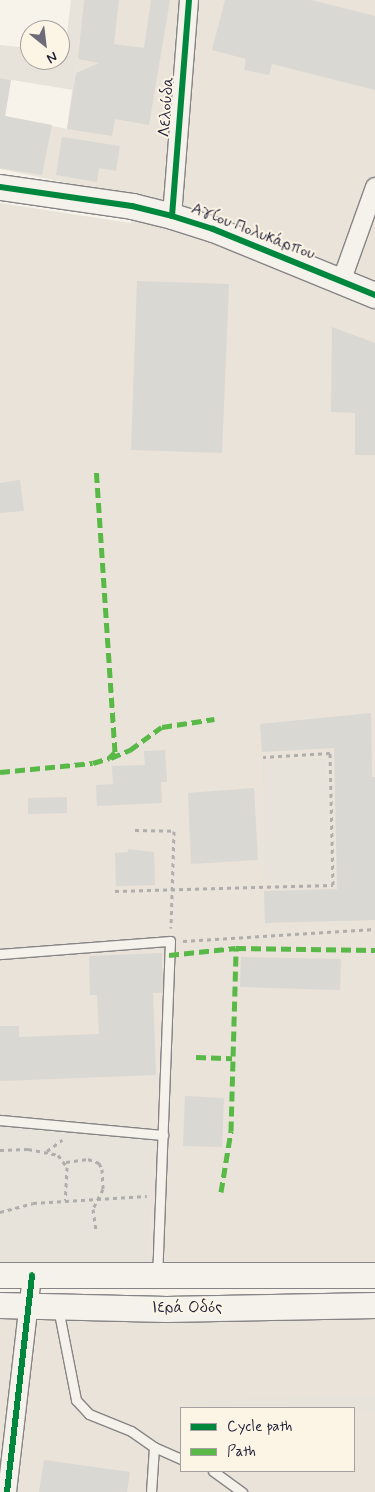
<!DOCTYPE html>
<meta charset="utf-8">
<style>
body{margin:0}
#map{position:relative;width:375px;height:1492px;overflow:hidden;background:#f7f3ea;font-family:Mynerve,sans-serif}
div>[style]{position:absolute}
[style*='--x']{left:calc(var(--x)*1px);top:calc(var(--y)*1px);width:calc(var(--w)*1px);rotate:calc(var(--a)*1deg)}
.built>*{inset:0;background:#e9e3d9}
.green>*{inset:0;background:#e8e3da}
.building>*{inset:0;background:#dad8d2}
.path>*{height:3px;margin-top:-1.5px;transform-origin:0;background:repeating-linear-gradient(90deg,#b0aead 0 4px,transparent 0 8px)}
.roads{filter:drop-shadow(1px 0 #868485) drop-shadow(-1px 0 #868485) drop-shadow(0 1px #868485) drop-shadow(0 -1px #868485)}
.lane>*{height:9px;margin:-4.5px;padding:0 4.5px;transform-origin:4.5px;border-radius:4.5px;background:#f5f2ec}
.street>*{height:18px;margin:-9px;padding:0 9px;transform-origin:9px;border-radius:9px;background:#f5f2ec}
.secondary>*{height:25px;margin:-12.5px;padding:0 12.5px;transform-origin:12.5px;border-radius:12.5px;background:#f5f2ec}
.quiet>*{height:5px;margin-top:-2.5px;transform-origin:0;background:repeating-linear-gradient(90deg,#58b947 0 10px,transparent 0 15px)}
.cycleway>*{height:6px;margin:-3px;padding:0 3px;transform-origin:3px;border-radius:3px;background:#00873e}
span{translate:-50% -50%;white-space:nowrap;text-align:center;line-height:1.15;-webkit-text-stroke:4px #fcf5e5;paint-order:stroke}
.street-label{font-size:16px;color:#22223b}
.legend{position:absolute;left:180px;top:1407px;width:175px;height:65px;box-sizing:border-box;background:#fcf5e5;border:1px solid #a5a1a1;margin:0;padding:6px 9px;list-style:none;font-size:15px;color:#22223b}
.legend li{display:flex;align-items:center;gap:10px;height:25px}
.legend b{width:25px;border:1px solid #a5a1a1}
.north{position:absolute;left:20px;top:20px;width:50px;height:50px;box-sizing:border-box;background:#fcf5e5;border:1px solid #a5a1a1;border-radius:50%;rotate:151deg;font-size:14px;font-weight:700;line-height:20px;text-align:center;color:#22223b}
.north::after{content:'';display:block;margin:auto;width:18px;height:22px;background:#6d6b78;clip-path:polygon(50% 0,100% 100%,50% 72%,0 100%)}
</style>
<div id="map">
<div class="built">
<div style="clip-path:polygon(84px 0,375px 0,375px 1263px,0 1265px,0 203px,131px 223px,135px 197px,0 169px,0 78px,11px 80px,5px 116px,67px 129px)"></div>
<div style="clip-path:polygon(0 1314px,18px 1314px,0 1486px)"></div>
<div style="clip-path:polygon(evenodd,35px 1315px,222px 1321px,375px 1317px,375px 1492px,15px 1492px,35px 1315px,181px 1408px,354px 1408px,354px 1471px,181px 1471px,181px 1408px)"></div>
</div>
<div class="green">
<div style="clip-path:polygon(71px 0,84px 0,73px 90px,0 78px,0 45px,30px 48px,30px 60px,60px 60px,60px 50px,65px 50px)"></div>
<div style="clip-path:polygon(326px 758px,329px 881px,265px 883px,262px 761px)"></div>
<div style="clip-path:polygon(0 1126px,154px 1141px,148px 1264px,0 1265px)"></div>
<div style="clip-path:polygon(375px 1395px,375px 1413px,354px 1412px,354px 1408px,186px 1404px,186px 1401px)"></div>
</div>
<div class="building">
<div style="clip-path:polygon(84px 0,119px 0,114px 44px,144px 48px,151px 0,170px 0,149px 125px,115px 119px,112px 136px,67px 129px,76px 73px,99px 63px,78px 59px)"></div>
<div style="clip-path:polygon(225px 0,311px 0,375px 16px,375px 90px,272px 64px,269px 75px,244px 70px,246px 59px,212px 50px)"></div>
<div style="clip-path:polygon(0 78px,11px 80px,5px 116px,52px 125px,42px 175px,0 168px)"></div>
<div style="clip-path:polygon(62px 137px,120px 146px,116px 171px,99px 168px,97px 182px,56px 175px)"></div>
<div style="clip-path:polygon(137px 281px,229px 284px,222px 453px,131px 450px)"></div>
<div style="clip-path:polygon(332px 327px,375px 343px,375px 455px,355px 455px,355px 413px,331px 412px)"></div>
<div style="clip-path:polygon(20px 480px,24px 511px,0 513px,0 483px)"></div>
<div style="clip-path:polygon(371px 713px,372px 777px,375px 777px,375px 920px,265px 923px,264px 891px,337px 889px,334px 748px,262px 752px,260px 724px)"></div>
<div style="clip-path:polygon(165px 750px,167px 782px,161px 782px,162px 803px,97px 806px,96px 785px,113px 784px,112px 766px,145px 765px,144px 751px)"></div>
<div style="clip-path:polygon(254px 788px,258px 860px,191px 864px,188px 793px)"></div>
<div style="clip-path:polygon(67px 797px,67px 813px,28px 814px,28px 798px)"></div>
<div style="clip-path:polygon(128px 849px,154px 852px,155px 885px,116px 886px,115px 853px,128px 852px)"></div>
<div style="clip-path:polygon(162px 953px,163px 993px,153px 993px,156px 1075px,0 1081px,0 1026px,19px 1026px,19px 1037px,99px 1034px,97px 995px,90px 995px,89px 956px)"></div>
<div style="clip-path:polygon(241px 957px,341px 959px,340px 990px,240px 987px)"></div>
<div style="clip-path:polygon(185px 1096px,224px 1098px,222px 1147px,183px 1146px)"></div>
<div style="clip-path:polygon(44px 1460px,130px 1472px,127px 1492px,39px 1492px)"></div>
</div>
<div class="path">
<div style="--x:135;--y:830;--w:39;--a:1"></div>
<div style="--x:174;--y:831;--w:97;--a:91.8"></div>
<div style="--x:115;--y:891;--w:218;--a:-1.6"></div>
<div style="--x:333;--y:885;--w:132;--a:-91.3"></div>
<div style="--x:330;--y:753;--w:67;--a:176.6"></div>
<div style="--x:183;--y:941;--w:192;--a:-3.6"></div>
<div style="--x:0;--y:1150;--w:28;--a:-2"></div>
<div style="--x:28;--y:1149;--w:31;--a:11"></div>
<div style="--x:58;--y:1155;--w:15;--a:53"></div>
<div style="--x:67;--y:1167;--w:33;--a:93"></div>
<div style="--x:47;--y:1151;--w:19;--a:-36"></div>
<div style="--x:66;--y:1162;--w:22;--a:-8"></div>
<div style="--x:88;--y:1159;--w:12;--a:20"></div>
<div style="--x:99;--y:1163;--w:7;--a:63"></div>
<div style="--x:102;--y:1169;--w:20;--a:87"></div>
<div style="--x:103;--y:1189;--w:22;--a:117"></div>
<div style="--x:93;--y:1209;--w:21;--a:82"></div>
<div style="--x:0;--y:1212;--w:34;--a:-15"></div>
<div style="--x:33;--y:1203;--w:114;--a:-3.5"></div>
</div>
<div class="roads">
<div class="lane">
<div style="--x:0;--y:954;--w:170;--a:-4.4"></div>
<div style="--x:170;--y:941;--w:332;--a:92.2"></div>
<div style="--x:0;--y:1120;--w:164;--a:5.3"></div>
<div style="--x:58;--y:1308;--w:94;--a:78.9"></div>
<div style="--x:76;--y:1400;--w:19;--a:47"></div>
<div style="--x:89;--y:1414;--w:45;--a:22"></div>
<div style="--x:131;--y:1431;--w:28;--a:35"></div>
<div style="--x:154;--y:1447;--w:45;--a:93.8"></div>
<div style="--x:154;--y:1447;--w:30;--a:24"></div>
<div style="--x:213;--y:1471;--w:36;--a:36"></div>
</div>
<div class="street">
<div style="--x:172;--y:216;--w:217;--a:-85.5"></div>
<div style="--x:341;--y:282;--w:101;--a:-70.3"></div>
<div style="--x:7;--y:1492;--w:218;--a:-83.4"></div>
</div>
<div class="secondary">
<div style="--x:0;--y:187;--w:133;--a:8.2"></div>
<div style="--x:132;--y:206;--w:41;--a:14"></div>
<div style="--x:172;--y:216;--w:43;--a:17.6"></div>
<div style="--x:213;--y:229;--w:175;--a:22.2"></div>
<div style="--x:0;--y:1275;--w:375;--a:0"></div>
<div style="--x:0;--y:1305;--w:166;--a:1.4"></div>
<div style="--x:166;--y:1309;--w:209;--a:-1.1"></div>
</div>
</div>
<div class="quiet">
<div style="--x:111;--y:758;--w:21;--a:-23"></div>
<div style="--x:130;--y:750;--w:39;--a:-36"></div>
<div style="--x:162;--y:727;--w:53;--a:-8.7"></div>
<div style="--x:0;--y:772;--w:93;--a:-5.5"></div>
<div style="--x:93;--y:763;--w:17;--a:-17"></div>
<div style="--x:109;--y:758;--w:8;--a:-45"></div>
<div style="--x:115;--y:752;--w:285;--a:-93.8"></div>
<div style="--x:169;--y:955;--w:67;--a:-6"></div>
<div style="--x:236;--y:948;--w:139;--a:0.8"></div>
<div style="--x:196;--y:1057;--w:36;--a:2"></div>
<div style="--x:221;--y:1192;--w:62;--a:-80.7"></div>
<div style="--x:231;--y:1131;--w:183;--a:-88.4"></div>
</div>
<div class="cycleway">
<div style="--x:0;--y:187;--w:133;--a:8.2"></div>
<div style="--x:132;--y:206;--w:41;--a:14"></div>
<div style="--x:172;--y:216;--w:43;--a:17.6"></div>
<div style="--x:213;--y:229;--w:175;--a:22.2"></div>
<div style="--x:172;--y:216;--w:217;--a:-85.5"></div>
<div style="--x:7;--y:1492;--w:218;--a:-83.4"></div>
</div>
<div class="street-label">
<span style="left:167px;top:107px;rotate:-86deg">Λελούδα</span>
<span style="left:253px;top:232px;rotate:21deg">Αγίου Πολυκάρπου</span>
<span style="left:187px;top:1308px">Ιερά Οδός</span>
</div>
<ul class="legend">
<li><b style="height:6px;background:#00873e"></b>Cycle path</li>
<li><b style="height:6px;background:#58b947"></b>Path</li>
</ul>
<div class="north">N</div>
</div>
